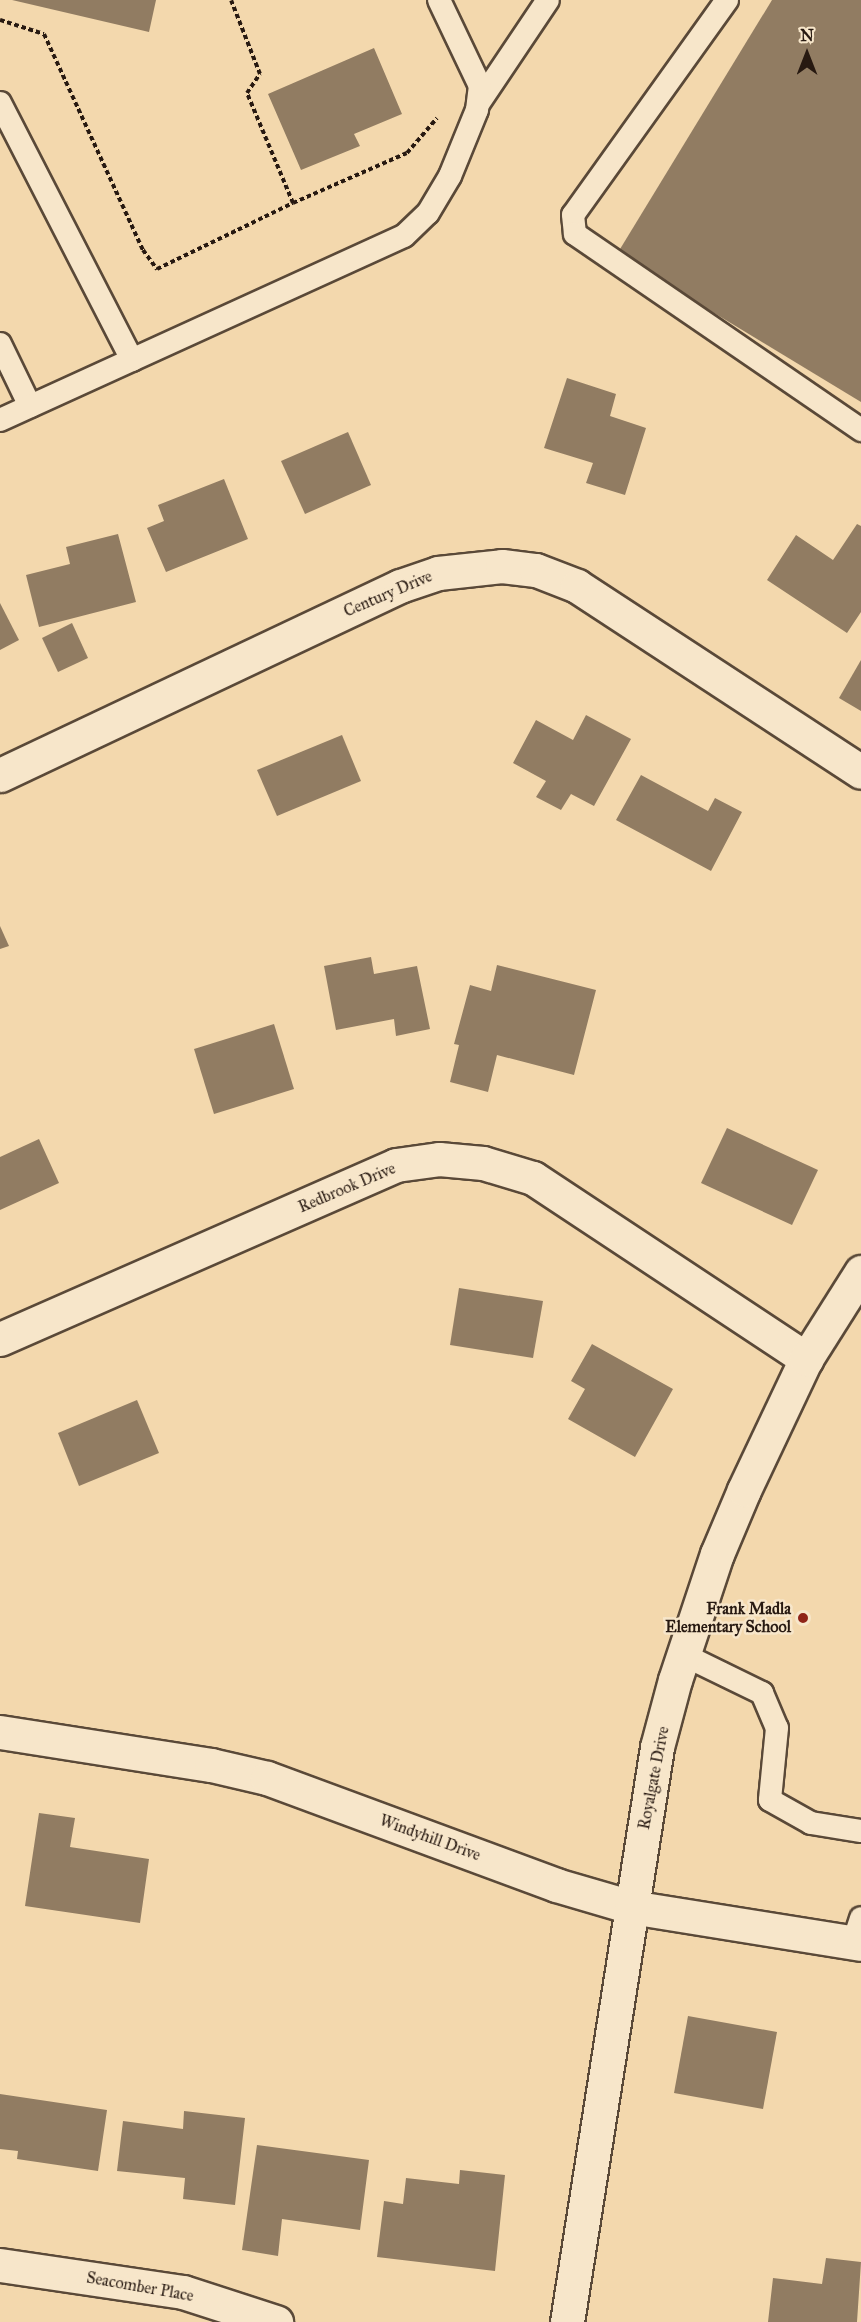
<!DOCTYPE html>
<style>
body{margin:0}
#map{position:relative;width:861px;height:2322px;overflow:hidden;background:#f3d8ad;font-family:"IM FELL Great Primer",serif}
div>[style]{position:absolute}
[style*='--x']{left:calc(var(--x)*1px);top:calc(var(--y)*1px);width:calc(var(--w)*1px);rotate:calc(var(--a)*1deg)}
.building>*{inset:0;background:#917c62}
.path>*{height:4px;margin-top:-2px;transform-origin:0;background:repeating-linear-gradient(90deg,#271911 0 4.5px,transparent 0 7.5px)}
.roads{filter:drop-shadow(2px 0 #5a4938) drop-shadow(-2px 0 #5a4938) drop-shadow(0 2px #5a4938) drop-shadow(0 -2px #5a4938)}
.service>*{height:22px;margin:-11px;padding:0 11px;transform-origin:11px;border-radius:11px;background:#f7e6ca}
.minor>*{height:33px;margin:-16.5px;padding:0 16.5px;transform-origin:16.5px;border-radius:16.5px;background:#f7e6ca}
.dots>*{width:16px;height:16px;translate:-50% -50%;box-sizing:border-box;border:3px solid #f7e6ca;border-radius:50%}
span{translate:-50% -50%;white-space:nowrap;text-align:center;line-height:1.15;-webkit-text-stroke:5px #f7e6ca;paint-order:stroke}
.street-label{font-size:16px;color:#271911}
.poi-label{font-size:16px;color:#271911;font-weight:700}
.right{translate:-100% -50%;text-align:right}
.north{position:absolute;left:777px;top:24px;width:60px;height:60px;-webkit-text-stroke:4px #f7e6ca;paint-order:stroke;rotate:0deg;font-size:16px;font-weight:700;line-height:24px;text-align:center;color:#271911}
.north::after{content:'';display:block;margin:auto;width:21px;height:27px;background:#271911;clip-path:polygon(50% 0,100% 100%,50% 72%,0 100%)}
</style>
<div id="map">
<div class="building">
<div style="clip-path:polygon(12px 0,156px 0,149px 32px)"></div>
<div style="clip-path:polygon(772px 0,861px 0,861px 402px,617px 254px)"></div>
<div style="clip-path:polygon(374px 48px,402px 114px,354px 134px,360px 146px,301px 170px,268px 94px)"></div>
<div style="clip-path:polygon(567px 378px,616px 394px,610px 416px,646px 428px,625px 495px,586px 483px,593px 463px,544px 448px)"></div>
<div style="clip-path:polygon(348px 432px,371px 485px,305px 514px,281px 461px)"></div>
<div style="clip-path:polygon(224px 479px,248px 539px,166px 572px,147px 528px,164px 521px,158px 505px)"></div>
<div style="clip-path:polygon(857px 524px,861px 526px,861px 612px,847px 633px,767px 580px,796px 535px,833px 560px)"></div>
<div style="clip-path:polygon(118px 534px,136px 602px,39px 627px,26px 575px,70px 564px,66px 547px)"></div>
<div style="clip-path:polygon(0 603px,19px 640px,0 650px)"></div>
<div style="clip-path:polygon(72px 623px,88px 658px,58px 672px,42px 638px)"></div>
<div style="clip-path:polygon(861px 660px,861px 711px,839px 698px)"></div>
<div style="clip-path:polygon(586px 715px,631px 739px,594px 806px,571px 794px,561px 810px,536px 797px,546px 781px,513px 763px,536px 720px,573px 740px)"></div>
<div style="clip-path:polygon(342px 735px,361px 781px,277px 816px,257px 770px)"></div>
<div style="clip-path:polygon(641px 775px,708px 811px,715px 798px,742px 812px,711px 871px,616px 820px)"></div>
<div style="clip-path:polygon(0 926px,9px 946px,0 949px)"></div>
<div style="clip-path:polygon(371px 957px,374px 974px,417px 966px,430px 1029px,396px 1036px,394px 1019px,336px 1030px,324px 966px)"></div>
<div style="clip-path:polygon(497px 965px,596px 990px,574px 1075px,497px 1055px,488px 1092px,450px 1082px,459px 1045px,454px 1044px,470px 985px,491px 991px)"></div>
<div style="clip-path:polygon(274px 1024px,294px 1089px,214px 1114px,194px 1049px)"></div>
<div style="clip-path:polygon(727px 1128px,818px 1170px,792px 1225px,701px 1183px)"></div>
<div style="clip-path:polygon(39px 1139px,59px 1183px,0 1210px,0 1157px)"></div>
<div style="clip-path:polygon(459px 1288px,543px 1301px,533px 1358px,450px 1345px)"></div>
<div style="clip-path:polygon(592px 1344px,673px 1389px,635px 1457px,568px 1419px,585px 1389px,571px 1381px)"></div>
<div style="clip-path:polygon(137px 1400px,159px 1453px,79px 1486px,58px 1433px)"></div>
<div style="clip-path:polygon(39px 1813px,75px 1818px,70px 1847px,149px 1859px,140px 1923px,25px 1906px)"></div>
<div style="clip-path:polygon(688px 2016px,777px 2032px,763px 2109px,674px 2093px)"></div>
<div style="clip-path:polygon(0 2094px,107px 2110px,98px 2171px,17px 2159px,18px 2151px,0 2149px)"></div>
<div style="clip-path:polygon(184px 2111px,245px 2118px,235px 2205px,183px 2199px,185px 2178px,117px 2171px,123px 2121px,183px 2129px)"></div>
<div style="clip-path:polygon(257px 2145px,369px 2160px,360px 2230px,282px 2219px,278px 2256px,242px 2250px)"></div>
<div style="clip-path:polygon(460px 2170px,505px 2175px,495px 2271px,377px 2257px,384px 2201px,403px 2204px,406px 2178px,459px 2184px)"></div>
<div style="clip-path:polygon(826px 2258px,861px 2262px,857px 2322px,768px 2322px,773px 2278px,822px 2284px)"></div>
</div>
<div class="path">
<div style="--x:0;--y:20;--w:46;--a:17.7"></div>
<div style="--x:44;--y:34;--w:238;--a:65.4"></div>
<div style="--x:143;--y:250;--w:24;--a:54"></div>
<div style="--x:157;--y:269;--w:151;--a:-25.9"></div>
<div style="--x:293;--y:203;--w:119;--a:-112.7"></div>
<div style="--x:247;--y:93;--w:23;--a:-56"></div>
<div style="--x:260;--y:74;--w:79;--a:-111.4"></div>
<div style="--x:293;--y:203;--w:124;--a:-23.7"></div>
<div style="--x:407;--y:153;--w:46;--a:-49.4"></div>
</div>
<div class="roads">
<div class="service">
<div style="--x:727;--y:0;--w:264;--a:125.6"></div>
<div style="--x:573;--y:215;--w:19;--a:84"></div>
<div style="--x:575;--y:234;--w:347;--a:34.4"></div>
<div style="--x:0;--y:103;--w:289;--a:62.8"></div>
<div style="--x:478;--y:104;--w:125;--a:-56.1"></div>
<div style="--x:0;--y:344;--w:69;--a:64.2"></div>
<div style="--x:0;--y:420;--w:444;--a:-24.5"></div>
<div style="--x:404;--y:236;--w:33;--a:-44"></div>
<div style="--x:428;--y:213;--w:43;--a:-59.3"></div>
<div style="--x:450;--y:176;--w:71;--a:-67.8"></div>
<div style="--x:477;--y:110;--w:24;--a:-83"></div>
<div style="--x:480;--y:86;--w:95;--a:-115.5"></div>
<div style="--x:684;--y:1655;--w:87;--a:26"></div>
<div style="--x:762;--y:1693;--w:38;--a:67"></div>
<div style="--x:777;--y:1728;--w:72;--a:95.6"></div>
<div style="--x:770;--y:1800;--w:47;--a:29.3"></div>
<div style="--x:811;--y:1823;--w:51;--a:9.1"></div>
<div style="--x:853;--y:1943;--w:26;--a:-72"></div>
</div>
<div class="minor">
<div style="--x:0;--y:775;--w:442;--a:-25.3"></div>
<div style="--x:400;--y:586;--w:40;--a:-18.9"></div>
<div style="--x:438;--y:573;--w:64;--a:-6.2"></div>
<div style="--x:502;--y:566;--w:34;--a:7"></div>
<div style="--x:536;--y:570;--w:44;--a:21.3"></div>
<div style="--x:577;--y:586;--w:339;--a:33.2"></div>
<div style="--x:0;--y:1339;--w:433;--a:-23.7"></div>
<div style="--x:396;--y:1165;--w:43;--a:-7.9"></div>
<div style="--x:439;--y:1159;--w:44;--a:5.2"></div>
<div style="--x:483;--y:1163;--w:52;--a:16.7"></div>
<div style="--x:533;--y:1178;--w:328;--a:33.5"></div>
<div style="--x:0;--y:1732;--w:214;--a:8.9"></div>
<div style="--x:211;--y:1765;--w:57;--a:13.1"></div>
<div style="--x:267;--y:1778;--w:308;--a:20.3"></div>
<div style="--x:556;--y:1885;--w:78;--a:16.3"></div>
<div style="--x:631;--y:1907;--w:233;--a:9.1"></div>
<div style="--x:0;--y:2265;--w:185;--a:8.4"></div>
<div style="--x:183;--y:2292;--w:98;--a:17.9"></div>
<div style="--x:567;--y:2322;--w:582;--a:-81.1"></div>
<div style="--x:657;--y:1747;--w:69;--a:-75"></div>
<div style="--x:675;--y:1680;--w:133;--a:-71.6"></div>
<div style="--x:717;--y:1554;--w:69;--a:-67.1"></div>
<div style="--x:744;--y:1490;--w:145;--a:-64.7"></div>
<div style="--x:806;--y:1359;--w:103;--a:-57.7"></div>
</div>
</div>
<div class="dots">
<div style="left:803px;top:1618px;background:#8f2418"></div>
</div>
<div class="street-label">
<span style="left:388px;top:594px;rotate:-23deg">Century Drive</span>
<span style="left:347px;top:1188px;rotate:-23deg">Redbrook Drive</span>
<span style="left:654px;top:1778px;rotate:-79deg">Royalgate Drive</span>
<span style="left:430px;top:1838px;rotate:20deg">Windyhill Drive</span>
<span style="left:140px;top:2287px;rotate:10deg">Seacomber Place</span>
</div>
<div class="poi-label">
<span class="right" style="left:791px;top:1618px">Frank Madla<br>Elementary School</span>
</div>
<div class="north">N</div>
</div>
